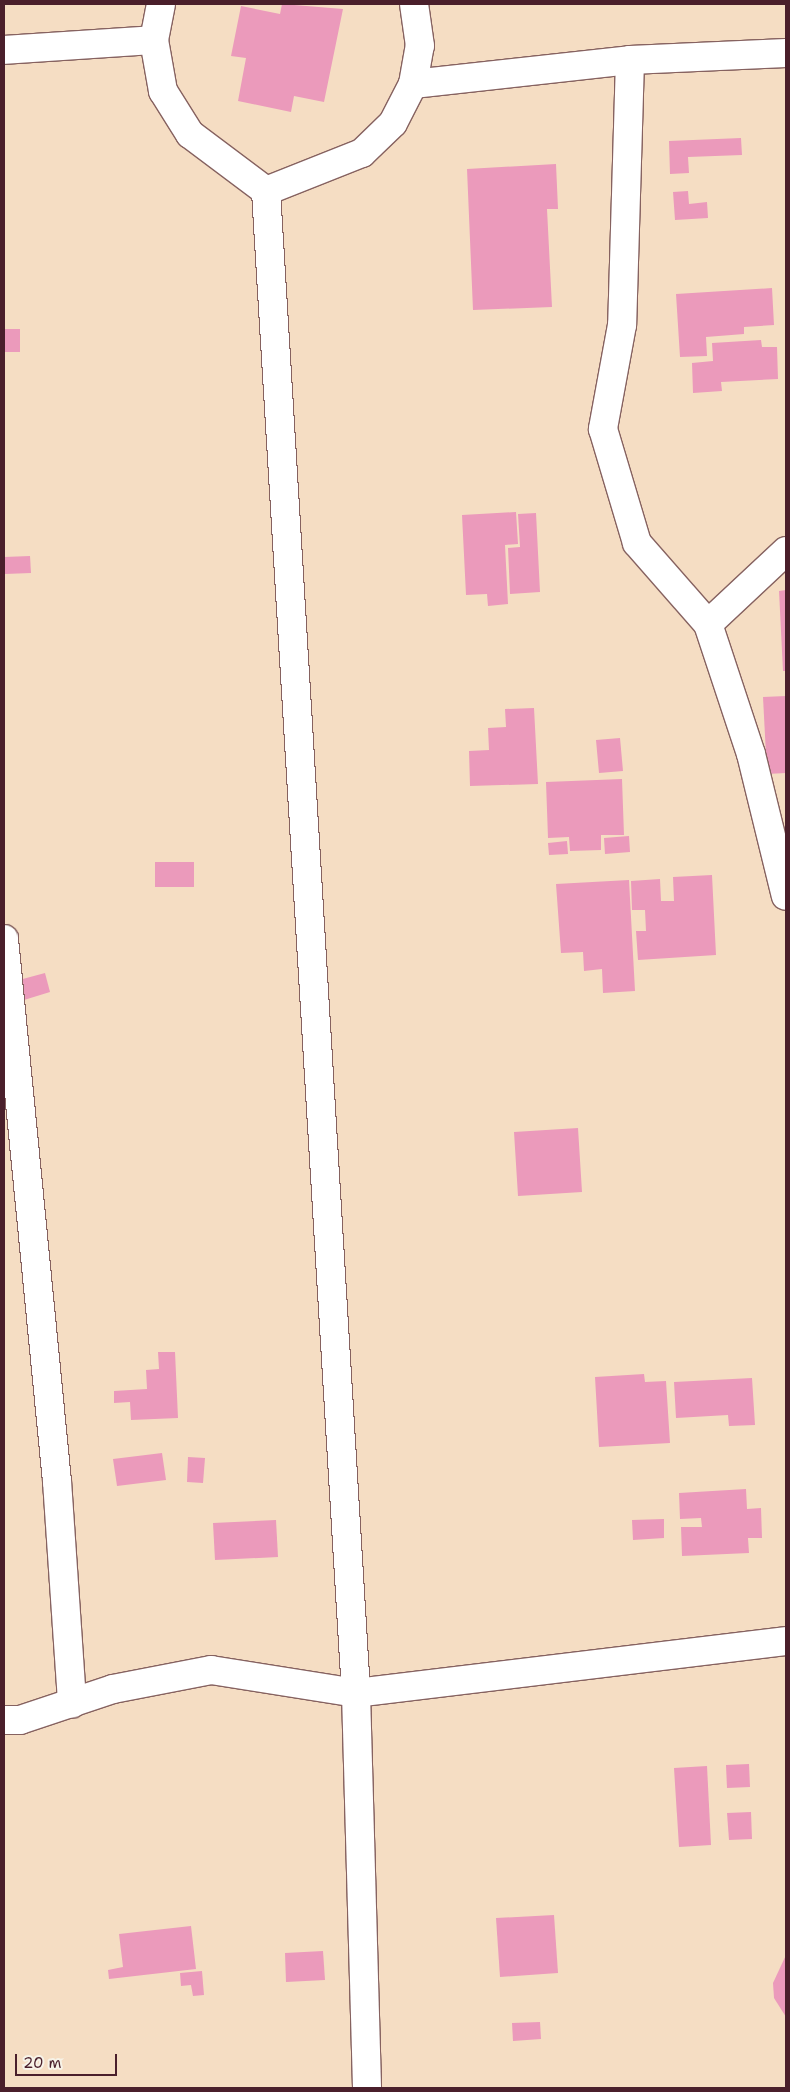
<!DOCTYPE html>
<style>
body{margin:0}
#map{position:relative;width:790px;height:2092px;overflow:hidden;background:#f5ddc3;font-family:"Shantell Sans",sans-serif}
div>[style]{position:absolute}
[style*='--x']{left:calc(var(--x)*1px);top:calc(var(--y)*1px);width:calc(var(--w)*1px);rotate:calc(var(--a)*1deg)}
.building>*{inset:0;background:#eb9abb}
.roads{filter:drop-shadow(1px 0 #866260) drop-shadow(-1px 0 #866260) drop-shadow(0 1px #866260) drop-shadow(0 -1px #866260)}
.minor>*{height:28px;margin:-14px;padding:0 14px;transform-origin:14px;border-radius:14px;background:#fff}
.tertiary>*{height:28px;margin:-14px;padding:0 14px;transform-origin:14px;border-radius:14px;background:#fff}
span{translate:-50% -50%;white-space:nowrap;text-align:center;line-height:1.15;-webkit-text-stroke:4px #f7f3e8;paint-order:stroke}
.frame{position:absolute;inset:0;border:5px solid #4a1f2b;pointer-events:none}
.scale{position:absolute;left:15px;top:2054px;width:102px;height:22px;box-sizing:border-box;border:2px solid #4a1f2b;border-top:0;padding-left:6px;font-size:15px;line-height:18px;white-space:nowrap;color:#4a1f2b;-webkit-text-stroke:4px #f7f3e8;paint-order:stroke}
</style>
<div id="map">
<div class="building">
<div style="clip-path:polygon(282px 4px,343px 9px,324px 102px,294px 96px,291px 112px,238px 101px,246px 58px,231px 56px,241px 6px,280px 14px)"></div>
<div style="clip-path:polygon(741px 138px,742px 155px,688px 157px,689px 173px,670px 174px,669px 141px)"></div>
<div style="clip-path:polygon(556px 164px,558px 209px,547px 209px,552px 307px,473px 310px,467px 169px)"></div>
<div style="clip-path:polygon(688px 191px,689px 204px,707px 202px,708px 218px,675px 220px,673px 192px)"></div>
<div style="clip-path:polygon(772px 288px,774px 325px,744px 327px,744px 334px,706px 337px,707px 356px,680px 357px,676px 294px)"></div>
<div style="clip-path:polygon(4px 329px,20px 329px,20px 352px,4px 352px)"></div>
<div style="clip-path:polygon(761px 340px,762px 347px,777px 347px,778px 379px,721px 382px,722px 391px,693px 393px,692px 363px,713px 361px,712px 343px)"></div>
<div style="clip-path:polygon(516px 512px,518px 544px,505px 545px,508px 604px,488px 606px,487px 594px,466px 595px,462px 515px)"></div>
<div style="clip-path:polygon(536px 513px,540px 592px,510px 594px,508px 548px,520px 547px,518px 514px)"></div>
<div style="clip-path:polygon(30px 556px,31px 573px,5px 574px,4px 557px)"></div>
<div style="clip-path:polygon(786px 590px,786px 671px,783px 671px,779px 591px)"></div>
<div style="clip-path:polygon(786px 696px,786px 773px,767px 774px,763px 697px)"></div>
<div style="clip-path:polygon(534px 708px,538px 784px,470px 786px,469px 751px,489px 750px,488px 728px,506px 727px,505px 709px)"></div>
<div style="clip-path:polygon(620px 738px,623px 771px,599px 773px,596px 740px)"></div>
<div style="clip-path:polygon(622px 779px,624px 835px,601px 835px,601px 850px,570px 851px,569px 837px,548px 838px,546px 782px)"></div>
<div style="clip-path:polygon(629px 836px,630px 852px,605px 854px,604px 838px)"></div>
<div style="clip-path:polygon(567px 841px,568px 854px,549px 855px,548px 843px)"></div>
<div style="clip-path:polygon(155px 862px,194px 862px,194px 887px,155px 887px)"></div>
<div style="clip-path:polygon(712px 875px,716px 955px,638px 960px,636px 931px,646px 931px,645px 910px,632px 910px,631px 881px,660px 879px,661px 901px,674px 901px,673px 877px)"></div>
<div style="clip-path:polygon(629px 880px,635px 991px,603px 993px,602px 969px,584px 971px,583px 952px,561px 953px,556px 884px)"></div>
<div style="clip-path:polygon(45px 973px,50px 992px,24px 1000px,19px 980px)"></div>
<div style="clip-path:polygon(578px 1128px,582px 1192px,518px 1196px,514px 1132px)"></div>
<div style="clip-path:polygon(158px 1352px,175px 1352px,178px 1418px,131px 1420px,130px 1402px,114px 1403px,114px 1391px,147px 1389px,146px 1370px,159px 1369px)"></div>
<div style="clip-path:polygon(644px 1374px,645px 1382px,666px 1381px,670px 1443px,599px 1447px,595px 1377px)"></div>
<div style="clip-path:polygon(752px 1378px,755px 1425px,729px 1426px,728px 1415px,676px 1418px,674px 1382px)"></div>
<div style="clip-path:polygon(162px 1453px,166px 1480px,117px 1486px,113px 1459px)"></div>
<div style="clip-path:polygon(188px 1457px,205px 1458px,203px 1483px,187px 1482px)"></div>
<div style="clip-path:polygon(746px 1489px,747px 1509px,761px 1508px,762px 1538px,748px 1538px,749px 1553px,682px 1556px,681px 1527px,702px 1527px,701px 1518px,680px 1519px,679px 1493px)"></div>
<div style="clip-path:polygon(664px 1519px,664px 1538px,633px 1540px,632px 1520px)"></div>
<div style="clip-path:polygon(276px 1520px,278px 1557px,215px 1560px,213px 1523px)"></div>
<div style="clip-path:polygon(749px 1764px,750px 1787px,727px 1788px,726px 1765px)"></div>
<div style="clip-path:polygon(707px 1766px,711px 1845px,679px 1847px,674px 1768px)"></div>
<div style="clip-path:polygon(751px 1812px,752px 1839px,729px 1840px,727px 1813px)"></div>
<div style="clip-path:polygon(554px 1915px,558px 1973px,500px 1977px,496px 1918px)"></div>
<div style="clip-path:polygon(191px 1926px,196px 1969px,109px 1979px,108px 1970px,123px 1967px,119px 1934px)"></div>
<div style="clip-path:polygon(323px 1951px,325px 1980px,286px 1982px,285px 1953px)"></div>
<div style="clip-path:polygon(786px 1955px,786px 2017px,774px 1998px,773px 1983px)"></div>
<div style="clip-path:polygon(202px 1971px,204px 1995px,193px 1996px,191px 1985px,181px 1986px,180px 1973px)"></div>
<div style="clip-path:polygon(540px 2022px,541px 2039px,513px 2041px,512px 2023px)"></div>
</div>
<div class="roads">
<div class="minor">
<div style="--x:630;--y:60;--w:265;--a:91.7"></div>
<div style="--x:622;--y:325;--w:106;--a:100.4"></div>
<div style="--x:603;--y:429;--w:119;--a:73.4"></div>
<div style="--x:637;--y:543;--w:108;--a:48.8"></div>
<div style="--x:708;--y:624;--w:137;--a:71.7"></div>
<div style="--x:751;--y:754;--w:146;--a:76.2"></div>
<div style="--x:266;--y:191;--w:1505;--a:86.57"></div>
<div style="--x:356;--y:1693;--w:395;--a:88.4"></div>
<div style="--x:708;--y:624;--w:107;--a:-43.1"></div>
<div style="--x:4;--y:939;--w:545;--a:84.42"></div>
<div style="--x:57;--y:1481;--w:223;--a:86.1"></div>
<div style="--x:4;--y:1720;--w:16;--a:0"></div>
<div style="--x:20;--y:1720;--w:98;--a:-18.4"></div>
<div style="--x:113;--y:1689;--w:100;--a:-11"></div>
<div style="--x:211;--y:1670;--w:147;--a:9"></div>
<div style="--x:356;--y:1693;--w:433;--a:-6.9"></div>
</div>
<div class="tertiary">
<div style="--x:161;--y:4;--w:37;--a:101"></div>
<div style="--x:154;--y:40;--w:52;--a:80"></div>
<div style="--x:163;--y:91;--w:51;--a:57.9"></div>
<div style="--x:190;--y:134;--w:95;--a:36.9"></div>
<div style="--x:266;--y:191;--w:103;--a:-21.6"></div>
<div style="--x:362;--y:153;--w:43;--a:-44.1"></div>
<div style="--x:393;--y:123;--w:44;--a:-62.9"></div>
<div style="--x:413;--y:84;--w:39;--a:-80"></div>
<div style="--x:420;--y:46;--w:42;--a:-98.1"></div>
<div style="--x:4;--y:50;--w:150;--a:-3.8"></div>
<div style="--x:413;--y:84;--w:218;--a:-6.3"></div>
<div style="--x:630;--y:60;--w:156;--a:-2.6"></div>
</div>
</div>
<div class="frame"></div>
<div class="scale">20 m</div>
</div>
